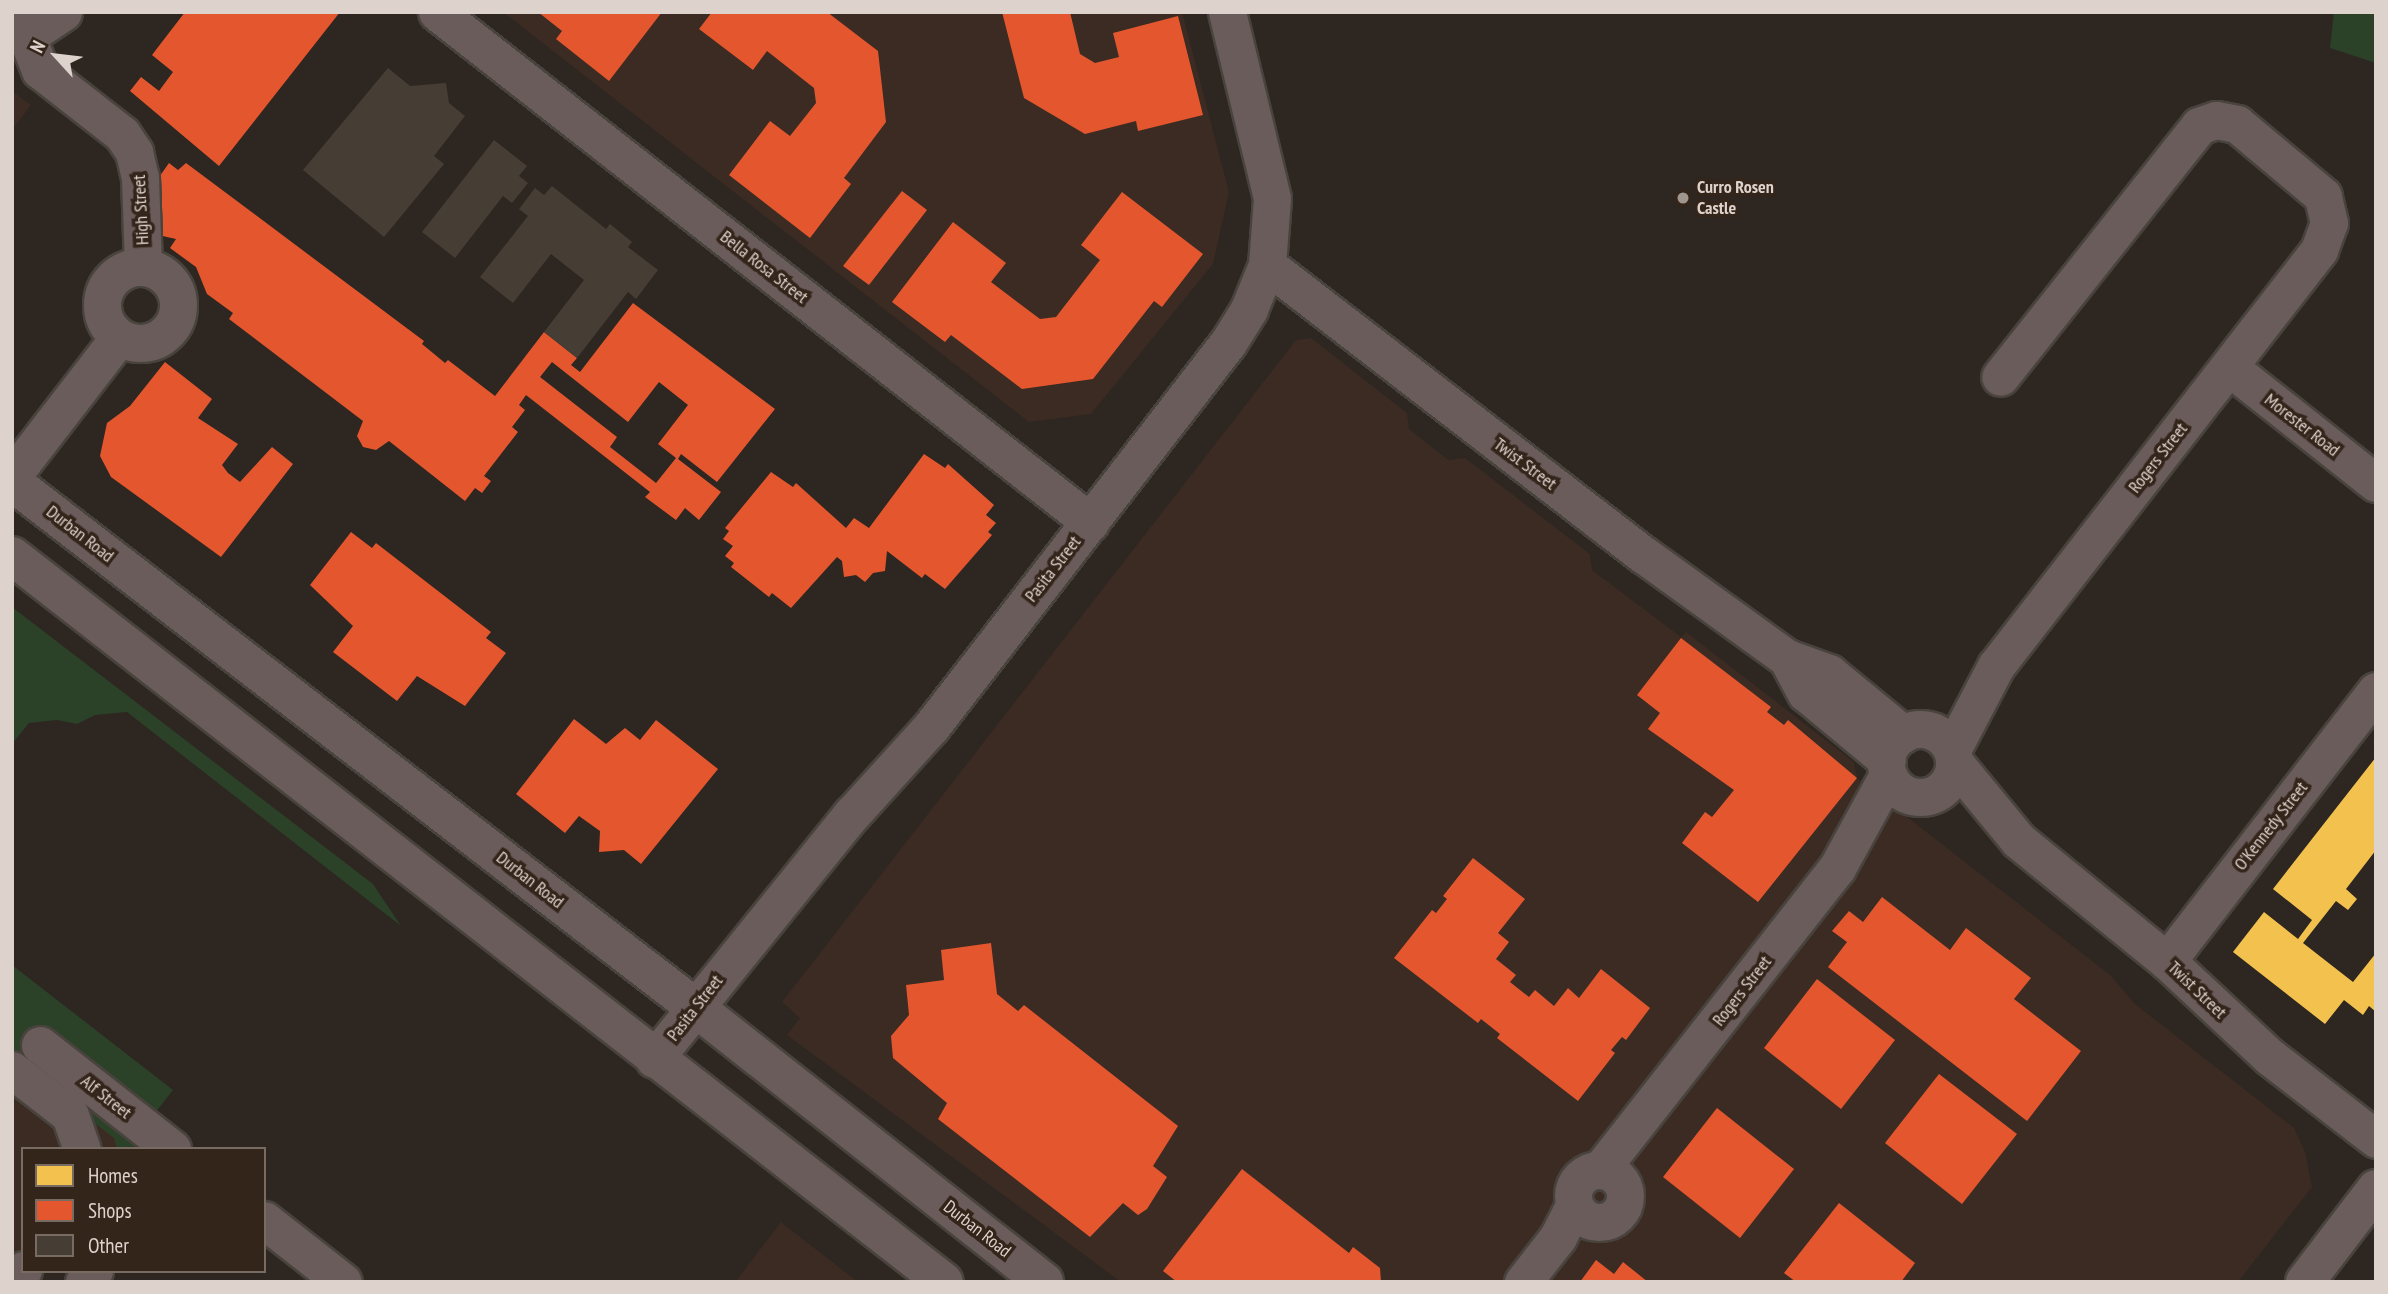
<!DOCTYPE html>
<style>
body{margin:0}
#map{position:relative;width:2388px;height:1294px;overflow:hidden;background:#2e2621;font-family:"PT Sans Narrow",sans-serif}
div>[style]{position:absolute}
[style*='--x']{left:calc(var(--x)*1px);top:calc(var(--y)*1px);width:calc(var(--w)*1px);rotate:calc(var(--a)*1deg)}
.commercial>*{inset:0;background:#3b2b23}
.green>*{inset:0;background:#2b4128}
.homes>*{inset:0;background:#f2c14e}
.shops>*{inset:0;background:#e4572e}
.building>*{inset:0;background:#463d35}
.roads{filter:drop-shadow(2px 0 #49433d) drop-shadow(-2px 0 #49433d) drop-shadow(0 2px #49433d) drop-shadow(0 -2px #49433d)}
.street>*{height:37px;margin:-18.5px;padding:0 18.5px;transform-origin:18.5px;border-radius:18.5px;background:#695c5b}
.street>.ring{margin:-18.5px;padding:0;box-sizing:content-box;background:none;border:37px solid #695c5b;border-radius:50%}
.secondary>*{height:38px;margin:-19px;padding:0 19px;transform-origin:19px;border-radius:19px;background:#6b5d5c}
.primary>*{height:38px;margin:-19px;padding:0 19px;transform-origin:19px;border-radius:19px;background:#6a5c5a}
.dots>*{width:19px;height:19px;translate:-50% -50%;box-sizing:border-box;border:4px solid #34251b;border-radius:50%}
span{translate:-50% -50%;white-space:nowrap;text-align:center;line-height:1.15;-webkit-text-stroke:7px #34251b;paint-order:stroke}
.poi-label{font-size:18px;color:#ddd3cc;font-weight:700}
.left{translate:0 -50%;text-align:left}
.street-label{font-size:18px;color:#ddd3cc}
.frame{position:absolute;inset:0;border:14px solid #ddd3cc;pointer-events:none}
.legend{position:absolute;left:21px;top:1147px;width:245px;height:126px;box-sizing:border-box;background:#34251b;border:2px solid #786b62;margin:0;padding:9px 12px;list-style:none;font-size:21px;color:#ddd3cc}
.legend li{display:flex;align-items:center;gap:14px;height:35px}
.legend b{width:35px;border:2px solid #786b62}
.north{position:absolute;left:21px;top:21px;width:70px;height:70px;-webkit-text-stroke:5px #34251b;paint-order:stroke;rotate:297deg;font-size:19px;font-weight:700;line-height:28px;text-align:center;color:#ddd3cc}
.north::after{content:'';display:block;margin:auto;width:24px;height:32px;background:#ddd3cc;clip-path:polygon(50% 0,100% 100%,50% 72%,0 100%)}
</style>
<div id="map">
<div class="commercial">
<div style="clip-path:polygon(503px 12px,1182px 12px,1229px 192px,1213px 264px,1091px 414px,1029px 422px)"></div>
<div style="clip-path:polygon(12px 91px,31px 105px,12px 130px)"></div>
<div style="clip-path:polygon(1311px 338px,1407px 413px,1409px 429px,1448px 460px,1465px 458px,1590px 554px,1592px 570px,1681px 637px,1686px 632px,1854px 762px,1857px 778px,2110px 975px,2135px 1004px,2294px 1128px,2305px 1152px,2312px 1187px,2238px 1282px,1121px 1282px,787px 1035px,800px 1018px,782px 1002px,1296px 340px)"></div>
<div style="clip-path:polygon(12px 1060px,115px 1138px,117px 1149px,23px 1149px,23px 1271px,12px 1282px)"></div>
<div style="clip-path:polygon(781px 1222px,858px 1282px,735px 1282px)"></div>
</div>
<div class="green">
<div style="clip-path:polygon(2334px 12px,2376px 12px,2376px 63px,2330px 48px)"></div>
<div style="clip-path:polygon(12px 607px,373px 884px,401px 926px,127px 712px,95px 715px,77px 724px,57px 720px,29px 723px,12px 744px)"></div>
<div style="clip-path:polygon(12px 965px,173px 1090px,155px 1113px,43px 1025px,23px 1050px,137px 1149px,117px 1149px,114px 1138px,12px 1060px)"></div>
</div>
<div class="homes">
<div style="clip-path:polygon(2376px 757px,2376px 850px,2346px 889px,2357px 899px,2348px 910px,2336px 901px,2303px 943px,2353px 982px,2376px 953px,2376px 1012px,2369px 1006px,2363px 1015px,2344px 1000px,2325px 1024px,2233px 952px,2264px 912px,2298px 939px,2312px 920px,2273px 889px)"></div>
</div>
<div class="shops">
<div style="clip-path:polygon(185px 12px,340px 12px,219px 166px,130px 91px,141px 77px,159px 91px,173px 72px,152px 55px)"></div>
<div style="clip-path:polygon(538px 12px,662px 12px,609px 81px,556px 39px,562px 31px)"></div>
<div style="clip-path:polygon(712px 12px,827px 12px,878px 51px,886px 122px,844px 178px,851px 184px,810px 238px,729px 175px,770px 121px,790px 136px,816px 103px,814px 88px,767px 51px,753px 70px,699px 29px)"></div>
<div style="clip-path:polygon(1002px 12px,1070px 12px,1080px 54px,1095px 63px,1119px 57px,1113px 33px,1178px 16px,1203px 115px,1138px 131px,1136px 121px,1085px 134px,1024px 98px)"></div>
<div style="clip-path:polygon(evenodd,169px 163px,178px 170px,186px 163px,424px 341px,422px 344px,445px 363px,448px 360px,495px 396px,544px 332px,577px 358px,571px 365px,580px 372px,633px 303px,775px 409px,717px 482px,681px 454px,678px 459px,721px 492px,699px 520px,685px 508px,676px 520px,645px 497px,650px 492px,526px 395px,519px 405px,525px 410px,512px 427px,518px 432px,484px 476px,491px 481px,482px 493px,475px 488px,465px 501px,389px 441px,376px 450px,363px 447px,357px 436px,363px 421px,229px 319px,233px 313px,207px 294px,196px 267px,170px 248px,176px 239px,158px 235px,157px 180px,169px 163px,552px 362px,628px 422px,659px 382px,688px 405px,658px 444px,676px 458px,656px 483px,610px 447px,617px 437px,540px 377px,552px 362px)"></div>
<div style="clip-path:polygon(902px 191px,927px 210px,869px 285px,843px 266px)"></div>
<div style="clip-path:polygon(1122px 192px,1203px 254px,1162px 307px,1154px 301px,1093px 379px,1022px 389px,951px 335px,945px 342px,892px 302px,953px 222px,1006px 263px,991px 282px,1040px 319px,1056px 317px,1100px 260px,1081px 245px)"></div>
<div style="clip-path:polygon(165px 362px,212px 399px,198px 418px,238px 444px,222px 465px,228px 473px,240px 482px,272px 447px,293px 464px,221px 557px,111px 477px,100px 456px,107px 423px,130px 406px)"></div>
<div style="clip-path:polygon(924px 454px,945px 468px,948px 464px,994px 505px,986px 515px,996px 523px,988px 532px,992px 535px,945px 589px,925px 574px,922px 578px,887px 551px,885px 571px,873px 573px,865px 582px,856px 575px,844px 577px,842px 561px,837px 557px,791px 608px,772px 593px,769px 597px,731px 567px,734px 563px,725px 556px,733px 546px,723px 539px,729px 531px,725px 528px,771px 472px,793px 487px,796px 483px,846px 528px,854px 518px,869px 528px)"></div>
<div style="clip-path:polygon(351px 532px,372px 548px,376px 543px,491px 632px,486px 638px,506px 653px,465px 706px,417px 676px,397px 701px,333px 652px,353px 626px,310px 585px)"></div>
<div style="clip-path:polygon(1681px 638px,1771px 707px,1767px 712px,1784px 725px,1788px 720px,1857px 778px,1758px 902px,1682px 843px,1705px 812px,1712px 817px,1734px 790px,1648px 729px,1660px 713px,1637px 695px)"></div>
<div style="clip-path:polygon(574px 719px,606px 744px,625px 728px,640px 740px,656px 720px,718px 769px,641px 864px,624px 850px,599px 852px,600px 831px,579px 816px,565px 833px,516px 794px)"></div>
<div style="clip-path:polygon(1473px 858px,1525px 899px,1498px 933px,1509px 942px,1496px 959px,1516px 975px,1510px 982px,1529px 997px,1535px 990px,1554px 1006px,1568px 988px,1579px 998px,1601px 969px,1650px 1008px,1626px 1040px,1622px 1037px,1611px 1050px,1615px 1053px,1578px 1101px,1497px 1038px,1500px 1034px,1481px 1019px,1478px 1023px,1394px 958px,1432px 910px,1436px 913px,1447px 899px,1443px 896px)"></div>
<div style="clip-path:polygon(1882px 897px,1950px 950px,1966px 928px,2031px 978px,2014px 999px,2081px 1051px,2027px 1121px,1828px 967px,1847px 942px,1832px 931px,1849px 911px,1863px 922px)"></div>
<div style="clip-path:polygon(991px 943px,997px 994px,1018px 1011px,1024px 1005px,1178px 1126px,1153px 1166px,1167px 1177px,1147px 1209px,1138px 1215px,1123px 1203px,1090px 1237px,938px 1119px,947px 1103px,893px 1058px,891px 1036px,909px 1015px,906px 985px,944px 980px,941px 950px)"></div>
<div style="clip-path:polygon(1817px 979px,1895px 1040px,1841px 1109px,1764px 1048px)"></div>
<div style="clip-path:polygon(1939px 1074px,2017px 1134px,1962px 1204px,1885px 1143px)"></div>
<div style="clip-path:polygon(1717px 1108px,1794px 1169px,1740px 1238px,1663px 1177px)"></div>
<div style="clip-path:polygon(1242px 1169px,1349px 1253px,1353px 1247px,1380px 1268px,1381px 1282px,1177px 1282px,1163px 1271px)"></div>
<div style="clip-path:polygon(1839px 1203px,1915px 1263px,1901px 1282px,1796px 1282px,1784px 1273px)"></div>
<div style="clip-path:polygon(1596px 1260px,1614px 1274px,1623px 1262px,1648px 1282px,1580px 1282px)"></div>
</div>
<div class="building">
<div style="clip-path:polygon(388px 68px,410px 86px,446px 83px,449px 103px,465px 116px,434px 156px,444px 164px,384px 237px,303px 170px)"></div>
<div style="clip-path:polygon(494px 140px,527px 166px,519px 176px,528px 183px,512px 203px,503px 196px,455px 258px,422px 232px)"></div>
<div style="clip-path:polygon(552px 186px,606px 229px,610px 224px,632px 242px,628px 247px,658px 270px,636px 299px,628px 292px,577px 358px,544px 332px,584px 280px,551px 254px,513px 303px,480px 277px,528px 216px,519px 209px,535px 188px,544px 195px)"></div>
</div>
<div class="roads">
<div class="street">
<div style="--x:437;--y:12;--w:829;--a:37.99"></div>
<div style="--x:12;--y:32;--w:26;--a:-7"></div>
<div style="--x:38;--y:29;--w:30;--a:-34"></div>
<div style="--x:25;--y:32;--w:41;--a:68.5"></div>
<div style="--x:40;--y:70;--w:104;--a:38"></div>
<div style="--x:122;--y:134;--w:22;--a:56"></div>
<div style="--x:134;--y:152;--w:26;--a:77"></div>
<div style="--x:140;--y:177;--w:90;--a:88.1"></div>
<div style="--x:1267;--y:265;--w:476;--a:37.6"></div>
<div style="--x:1644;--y:555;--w:176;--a:35.8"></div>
<div style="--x:1787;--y:658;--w:45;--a:19.7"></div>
<div style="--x:1829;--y:673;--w:96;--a:39.5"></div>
<div class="ring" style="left:102px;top:267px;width:39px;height:39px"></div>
<div style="--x:2229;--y:367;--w:187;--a:38.3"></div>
<div style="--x:12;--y:476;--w:175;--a:-52.4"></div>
<div style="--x:1787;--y:658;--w:40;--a:62"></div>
<div style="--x:1806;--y:693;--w:105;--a:39.6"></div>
<div class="ring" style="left:1886px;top:729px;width:31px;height:31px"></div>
<div style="--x:1952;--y:750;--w:95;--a:-62.4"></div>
<div style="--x:1996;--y:666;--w:527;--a:-52.17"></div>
<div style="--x:2319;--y:250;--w:29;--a:-70"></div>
<div style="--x:2329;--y:223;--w:28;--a:-103"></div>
<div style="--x:2323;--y:196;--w:112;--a:-140.1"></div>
<div style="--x:2237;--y:124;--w:21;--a:-169"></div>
<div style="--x:2216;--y:120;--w:18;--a:161"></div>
<div style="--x:2199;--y:126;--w:320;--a:128.4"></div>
<div style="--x:1954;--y:762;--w:101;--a:50.6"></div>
<div style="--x:2018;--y:840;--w:192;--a:39.1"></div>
<div style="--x:2167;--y:961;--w:141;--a:43"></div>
<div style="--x:2270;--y:1057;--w:134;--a:37.7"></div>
<div style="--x:2167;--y:961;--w:341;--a:-52.3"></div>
<div style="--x:40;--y:1045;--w:168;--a:38.2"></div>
<div style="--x:654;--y:1059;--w:315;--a:-51.1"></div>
<div style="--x:852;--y:814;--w:118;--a:-47.8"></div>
<div style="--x:931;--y:727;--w:485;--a:-52.3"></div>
<div style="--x:1228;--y:343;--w:40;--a:-58"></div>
<div style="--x:1249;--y:309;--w:48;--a:-67.8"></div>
<div style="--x:1267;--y:265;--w:67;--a:-85.7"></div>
<div style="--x:1272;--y:198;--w:191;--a:-103.6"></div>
<div style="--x:12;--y:1070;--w:73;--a:37.8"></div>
<div style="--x:70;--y:1115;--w:36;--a:71"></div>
<div class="ring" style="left:1573px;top:1170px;width:15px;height:15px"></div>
<div style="--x:1600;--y:1170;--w:384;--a:-51.9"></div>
<div style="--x:1837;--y:868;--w:106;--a:-61.3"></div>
<div style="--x:264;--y:1220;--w:100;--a:38.1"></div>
<div style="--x:12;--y:1277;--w:13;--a:-32"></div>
<div style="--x:84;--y:1282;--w:15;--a:-48"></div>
<div style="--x:1523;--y:1282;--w:57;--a:-52.1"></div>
<div style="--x:1558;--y:1237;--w:35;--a:-63"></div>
</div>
<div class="secondary">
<div style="--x:2305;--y:1282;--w:117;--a:-52.6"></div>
</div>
<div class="primary">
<div style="--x:12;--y:482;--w:863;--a:37.56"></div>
<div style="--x:696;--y:1008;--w:443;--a:38.2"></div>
<div style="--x:12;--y:556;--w:1181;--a:37.92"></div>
</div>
</div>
<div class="dots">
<div style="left:1683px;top:198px;background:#a09690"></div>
</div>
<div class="poi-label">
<span class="left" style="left:1697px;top:198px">Curro Rosen<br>Castle</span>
</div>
<div class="street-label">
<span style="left:141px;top:210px;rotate:-93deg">High Street</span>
<span style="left:764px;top:267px;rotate:38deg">Bella Rosa Street</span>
<span style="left:2302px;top:425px;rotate:38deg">Morester Road</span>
<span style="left:2158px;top:458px;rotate:-52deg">Rogers Street</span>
<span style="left:1525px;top:464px;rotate:37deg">Twist Street</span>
<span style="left:80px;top:534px;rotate:38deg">Durban Road</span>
<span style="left:1053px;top:569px;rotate:-52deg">Pasita Street</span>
<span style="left:2271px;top:826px;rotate:-52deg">O'Kennedy Street</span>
<span style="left:530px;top:880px;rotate:38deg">Durban Road</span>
<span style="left:2197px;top:990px;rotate:44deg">Twist Street</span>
<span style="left:1742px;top:991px;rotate:-52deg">Rogers Street</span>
<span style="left:695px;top:1008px;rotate:-52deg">Pasita Street</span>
<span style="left:106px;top:1097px;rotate:38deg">Alf Street</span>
<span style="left:977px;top:1229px;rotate:38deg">Durban Road</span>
</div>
<div class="frame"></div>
<ul class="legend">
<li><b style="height:19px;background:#f2c14e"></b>Homes</li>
<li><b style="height:19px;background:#e4572e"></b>Shops</li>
<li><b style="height:19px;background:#463d35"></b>Other</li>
</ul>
<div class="north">N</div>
</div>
